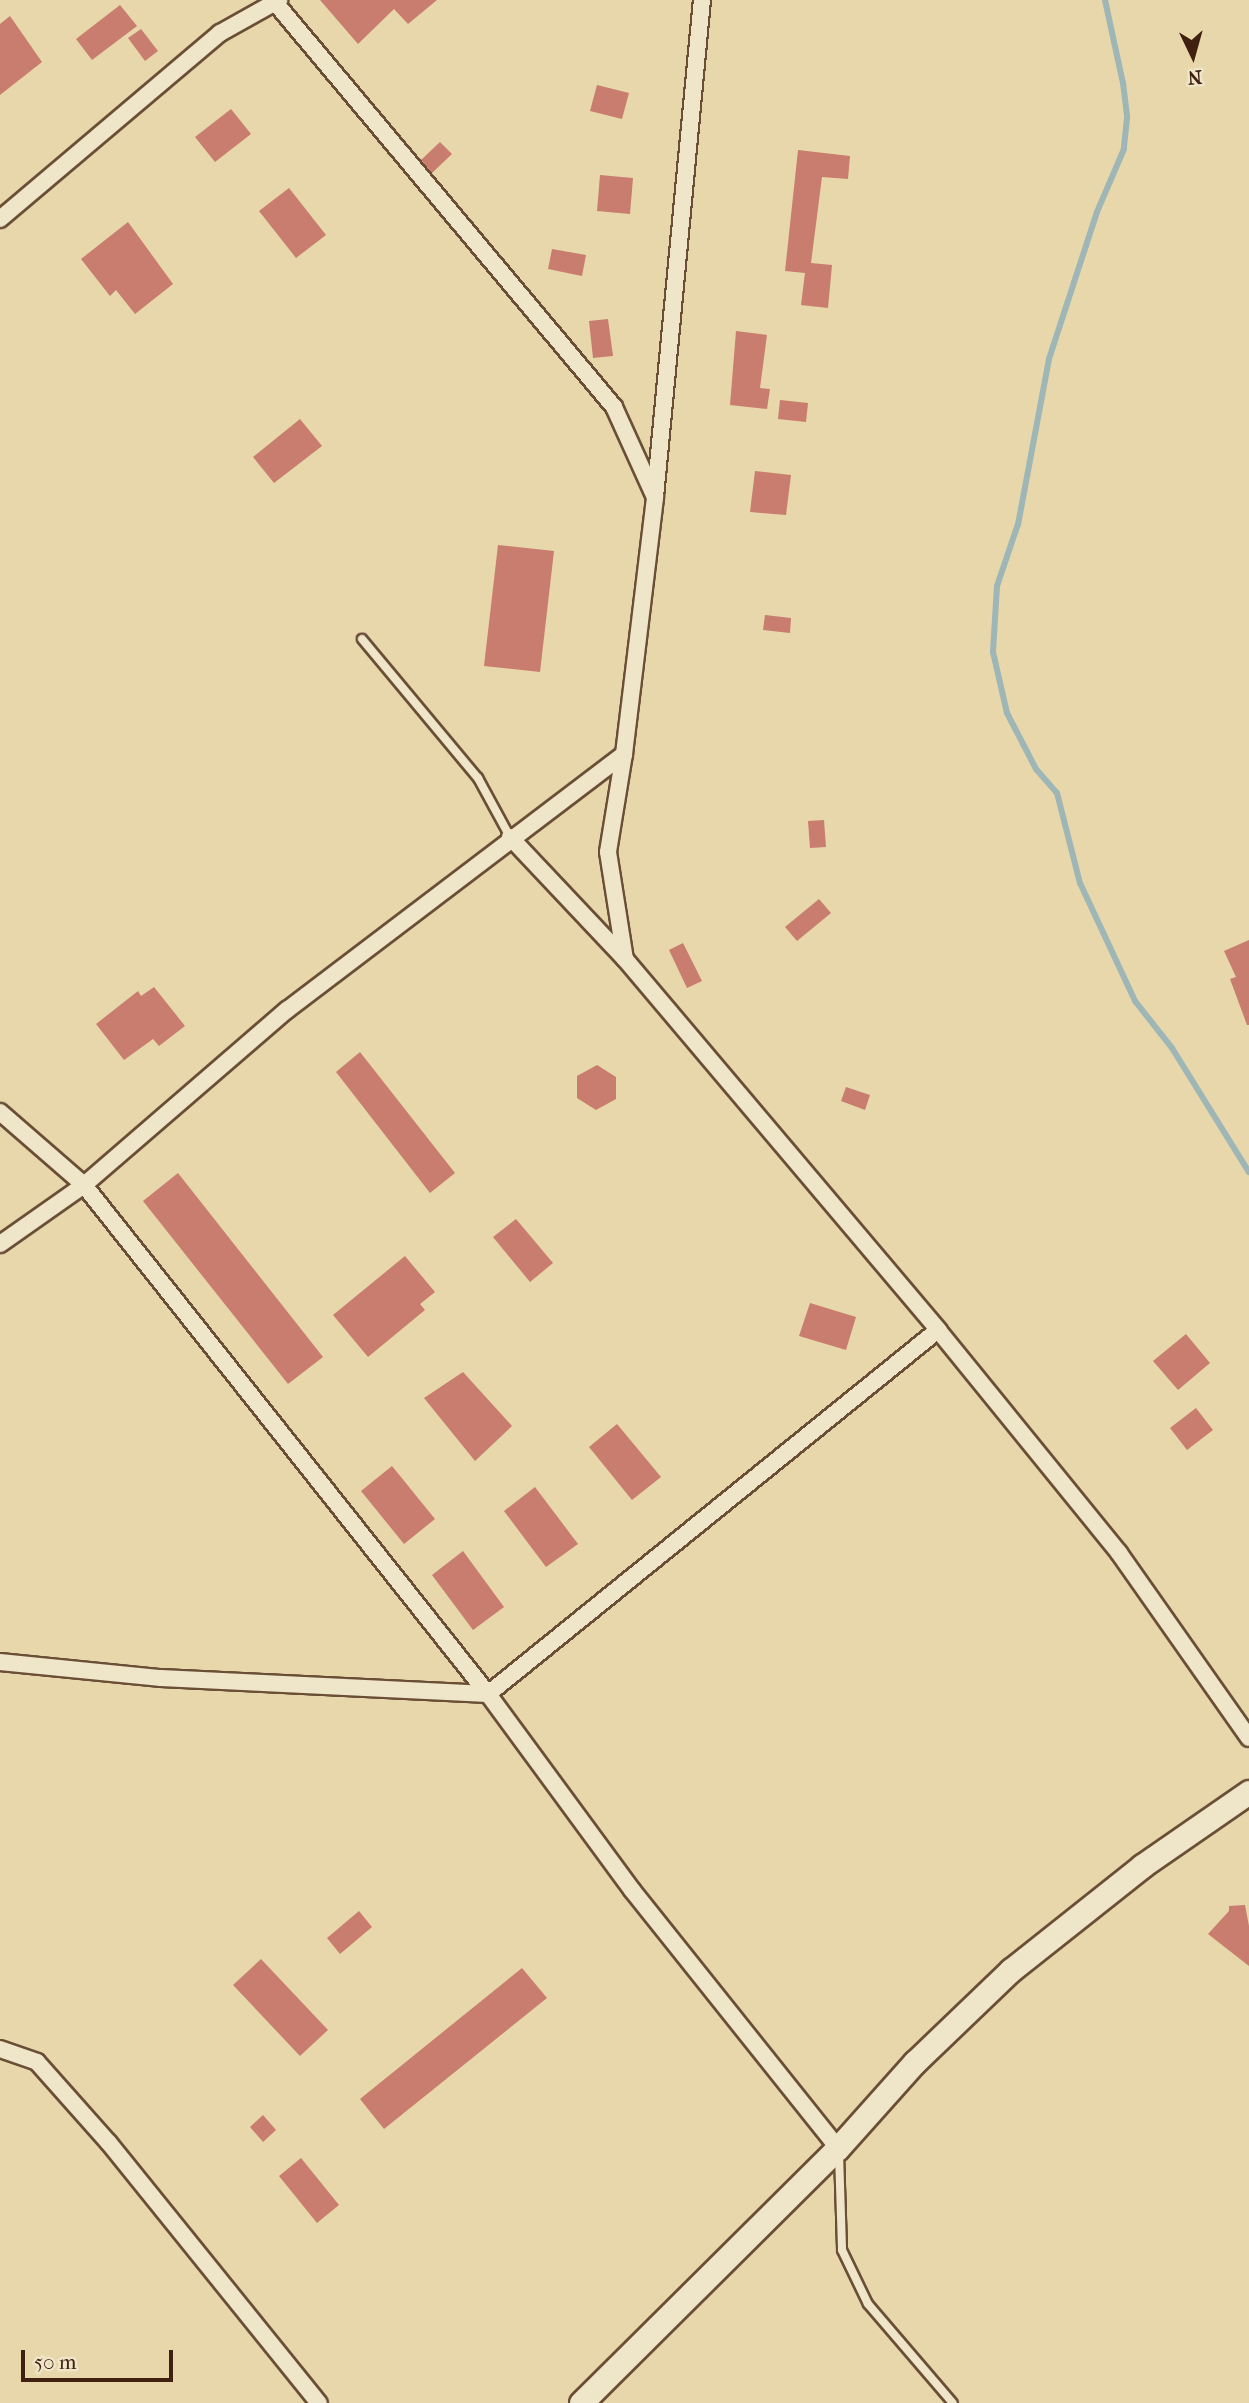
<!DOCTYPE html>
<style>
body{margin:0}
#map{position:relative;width:1249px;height:2403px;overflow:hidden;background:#e7d7aa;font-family:"IM FELL French Canon",serif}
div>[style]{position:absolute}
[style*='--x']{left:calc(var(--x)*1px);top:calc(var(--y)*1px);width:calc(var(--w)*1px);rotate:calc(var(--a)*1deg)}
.stream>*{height:6px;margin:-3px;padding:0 3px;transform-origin:3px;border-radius:3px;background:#9eb6b6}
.building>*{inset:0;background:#c97d6e}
.roads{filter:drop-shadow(2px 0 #6a4e36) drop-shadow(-2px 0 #6a4e36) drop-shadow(0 2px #6a4e36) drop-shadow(0 -2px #6a4e36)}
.lane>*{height:8px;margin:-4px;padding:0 4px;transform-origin:4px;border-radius:4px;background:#efe5c8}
.street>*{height:16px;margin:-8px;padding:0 8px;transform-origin:8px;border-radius:8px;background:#efe5c8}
.secondary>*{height:23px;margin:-11.5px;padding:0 11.5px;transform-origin:11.5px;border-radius:11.5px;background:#efe5c8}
span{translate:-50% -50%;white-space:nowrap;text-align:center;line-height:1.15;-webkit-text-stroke:6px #efe5c8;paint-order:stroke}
.north{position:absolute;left:1158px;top:21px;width:70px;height:70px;-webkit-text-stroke:5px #efe5c8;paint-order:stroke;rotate:175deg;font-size:19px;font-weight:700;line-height:28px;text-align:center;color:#402010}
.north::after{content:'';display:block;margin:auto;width:24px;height:32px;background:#402010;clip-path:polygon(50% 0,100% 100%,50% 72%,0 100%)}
.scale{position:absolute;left:21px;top:2350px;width:152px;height:32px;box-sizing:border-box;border:4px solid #402010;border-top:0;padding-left:9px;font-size:21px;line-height:24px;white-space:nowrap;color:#402010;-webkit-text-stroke:5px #efe5c8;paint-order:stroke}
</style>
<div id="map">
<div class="stream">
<div style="--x:1105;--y:0;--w:85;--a:77.8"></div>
<div style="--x:1123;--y:83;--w:35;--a:83"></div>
<div style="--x:1127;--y:118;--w:31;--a:96"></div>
<div style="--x:1124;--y:149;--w:69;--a:113.2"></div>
<div style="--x:1097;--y:212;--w:155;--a:108.1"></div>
<div style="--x:1049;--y:359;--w:168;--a:100.6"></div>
<div style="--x:1018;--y:524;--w:65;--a:108.7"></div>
<div style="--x:997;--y:586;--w:66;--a:93.5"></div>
<div style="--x:993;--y:652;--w:63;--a:77.1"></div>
<div style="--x:1007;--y:713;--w:63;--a:62.6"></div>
<div style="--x:1036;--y:769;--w:32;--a:49"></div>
<div style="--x:1057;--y:793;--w:93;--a:75.7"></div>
<div style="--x:1080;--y:883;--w:130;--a:65"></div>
<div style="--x:1135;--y:1001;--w:60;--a:51.8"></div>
<div style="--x:1172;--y:1048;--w:146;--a:58.2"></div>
</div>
<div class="building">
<div style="clip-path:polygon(320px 0,437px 0,408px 24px,394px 9px,358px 44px)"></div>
<div style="clip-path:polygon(120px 5px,137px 26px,92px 60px,76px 39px)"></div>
<div style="clip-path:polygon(10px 16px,42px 62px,0 95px,0 24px)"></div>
<div style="clip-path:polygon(141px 29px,158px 51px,145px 61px,128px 38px)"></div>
<div style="clip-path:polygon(597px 85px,629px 93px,622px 119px,590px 111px)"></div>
<div style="clip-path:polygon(231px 109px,251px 134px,215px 162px,195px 137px)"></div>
<div style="clip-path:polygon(440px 142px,452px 154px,432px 173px,421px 160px)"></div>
<div style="clip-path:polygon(798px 150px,850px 156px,848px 179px,822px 177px,811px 263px,832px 265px,828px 308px,801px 305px,805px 273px,785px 271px)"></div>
<div style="clip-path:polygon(600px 175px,633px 178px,630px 214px,597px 211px)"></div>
<div style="clip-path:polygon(289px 188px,326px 235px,296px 258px,259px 211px)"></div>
<div style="clip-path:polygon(128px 222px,173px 284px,135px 314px,116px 290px,110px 296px,81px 259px)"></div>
<div style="clip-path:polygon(552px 249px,586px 255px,582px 276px,548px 269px)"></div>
<div style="clip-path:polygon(608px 319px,613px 356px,593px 358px,589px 321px)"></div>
<div style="clip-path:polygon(736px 331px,767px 335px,760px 388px,770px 389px,767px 409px,730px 405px)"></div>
<div style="clip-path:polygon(780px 400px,808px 403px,806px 422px,778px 419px)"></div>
<div style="clip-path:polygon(300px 419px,322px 446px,274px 483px,253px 457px)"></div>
<div style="clip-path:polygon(755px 471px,791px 475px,786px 515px,750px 512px)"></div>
<div style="clip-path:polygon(498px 545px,554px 551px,540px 672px,484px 666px)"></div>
<div style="clip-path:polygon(765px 615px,791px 618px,790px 633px,763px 630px)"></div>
<div style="clip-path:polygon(824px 820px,826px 847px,810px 848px,808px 821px)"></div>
<div style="clip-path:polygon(819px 899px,831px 913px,797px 941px,785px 927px)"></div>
<div style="clip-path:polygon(1249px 940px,1249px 1025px,1247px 1025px,1230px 979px,1236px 977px,1224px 951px)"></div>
<div style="clip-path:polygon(683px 943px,702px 981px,687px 988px,669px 950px)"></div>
<div style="clip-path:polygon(154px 987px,185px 1026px,159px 1046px,153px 1039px,124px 1060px,96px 1024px,138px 991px,141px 996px)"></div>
<div style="clip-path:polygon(360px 1052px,455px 1173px,430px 1193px,336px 1072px)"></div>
<div style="clip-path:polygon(597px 1065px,616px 1077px,616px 1099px,596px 1110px,577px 1098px,577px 1076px)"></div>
<div style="clip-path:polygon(846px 1087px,870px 1095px,865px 1110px,841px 1101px)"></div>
<div style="clip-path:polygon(178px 1173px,323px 1357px,288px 1384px,143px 1201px)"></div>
<div style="clip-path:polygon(516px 1219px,553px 1263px,530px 1282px,493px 1237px)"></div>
<div style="clip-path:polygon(405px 1256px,435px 1292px,420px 1304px,425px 1310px,368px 1357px,333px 1315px)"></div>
<div style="clip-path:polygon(810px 1303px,856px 1317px,846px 1350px,799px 1336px)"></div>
<div style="clip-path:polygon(1186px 1334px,1210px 1363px,1178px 1390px,1153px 1361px)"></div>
<div style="clip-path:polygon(463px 1372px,512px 1426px,475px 1461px,424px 1398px)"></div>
<div style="clip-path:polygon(1196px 1408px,1213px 1430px,1187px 1450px,1170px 1428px)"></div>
<div style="clip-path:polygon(617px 1424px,661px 1477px,632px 1500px,589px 1447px)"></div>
<div style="clip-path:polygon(392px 1466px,435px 1519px,404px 1544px,361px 1491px)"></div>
<div style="clip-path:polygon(535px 1487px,578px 1544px,546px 1567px,504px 1511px)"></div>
<div style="clip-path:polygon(463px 1551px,504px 1607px,473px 1630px,432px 1575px)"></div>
<div style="clip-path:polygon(1245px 1905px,1249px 1926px,1249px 1966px,1208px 1934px,1229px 1911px,1229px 1906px)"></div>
<div style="clip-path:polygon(359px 1911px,372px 1927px,340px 1954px,327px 1938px)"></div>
<div style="clip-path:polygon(261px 1959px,328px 2030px,300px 2056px,233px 1985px)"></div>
<div style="clip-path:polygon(522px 1968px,547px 1998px,384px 2129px,360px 2099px)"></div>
<div style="clip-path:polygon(263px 2115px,276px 2130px,263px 2142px,250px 2127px)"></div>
<div style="clip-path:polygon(301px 2158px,339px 2205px,317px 2223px,279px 2176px)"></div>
</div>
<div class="roads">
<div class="lane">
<div style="--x:362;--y:639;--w:181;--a:50.2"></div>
<div style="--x:478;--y:778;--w:67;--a:61.5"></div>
<div style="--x:839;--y:2153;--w:97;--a:88.2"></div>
<div style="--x:842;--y:2250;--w:60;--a:64.3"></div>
<div style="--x:868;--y:2304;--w:130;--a:49.4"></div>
</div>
<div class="street">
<div style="--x:273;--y:0;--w:531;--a:50.04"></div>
<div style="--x:614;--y:407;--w:97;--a:65.6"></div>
<div style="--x:0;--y:219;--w:288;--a:-40.2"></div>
<div style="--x:220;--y:33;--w:68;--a:-29.2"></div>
<div style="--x:624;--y:754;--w:99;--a:99.3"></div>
<div style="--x:608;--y:852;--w:108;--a:81"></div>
<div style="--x:510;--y:837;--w:168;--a:46.7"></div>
<div style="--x:625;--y:959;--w:485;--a:49.8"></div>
<div style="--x:938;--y:1330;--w:287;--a:50.9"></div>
<div style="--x:1119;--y:1553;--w:226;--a:54.9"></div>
<div style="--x:0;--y:1112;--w:111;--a:41"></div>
<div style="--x:84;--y:1185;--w:650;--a:51.56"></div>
<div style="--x:488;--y:1694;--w:243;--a:53.7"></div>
<div style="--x:632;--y:1890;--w:330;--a:51.4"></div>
<div style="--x:0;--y:1244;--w:103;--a:-35.1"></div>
<div style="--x:84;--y:1185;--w:268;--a:-40.8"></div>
<div style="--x:287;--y:1010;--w:423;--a:-37.2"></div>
<div style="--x:624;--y:754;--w:259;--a:-83.1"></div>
<div style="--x:655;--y:497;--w:499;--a:-84.6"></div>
<div style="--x:0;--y:1662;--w:162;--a:5.7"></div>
<div style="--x:161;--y:1678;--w:327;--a:2.8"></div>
<div style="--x:488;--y:1694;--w:579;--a:-38.97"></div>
<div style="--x:0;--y:2049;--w:39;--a:19"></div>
<div style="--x:37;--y:2062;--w:108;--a:48.4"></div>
<div style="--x:109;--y:2143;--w:334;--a:51.1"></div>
</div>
<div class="secondary">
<div style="--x:581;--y:2403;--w:362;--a:-44.8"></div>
<div style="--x:838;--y:2148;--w:115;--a:-48.2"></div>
<div style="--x:915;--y:2062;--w:133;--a:-43.8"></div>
<div style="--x:1011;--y:1970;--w:167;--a:-38.4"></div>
<div style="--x:1142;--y:1866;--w:130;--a:-34.7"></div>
</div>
</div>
<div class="north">N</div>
<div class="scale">50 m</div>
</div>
